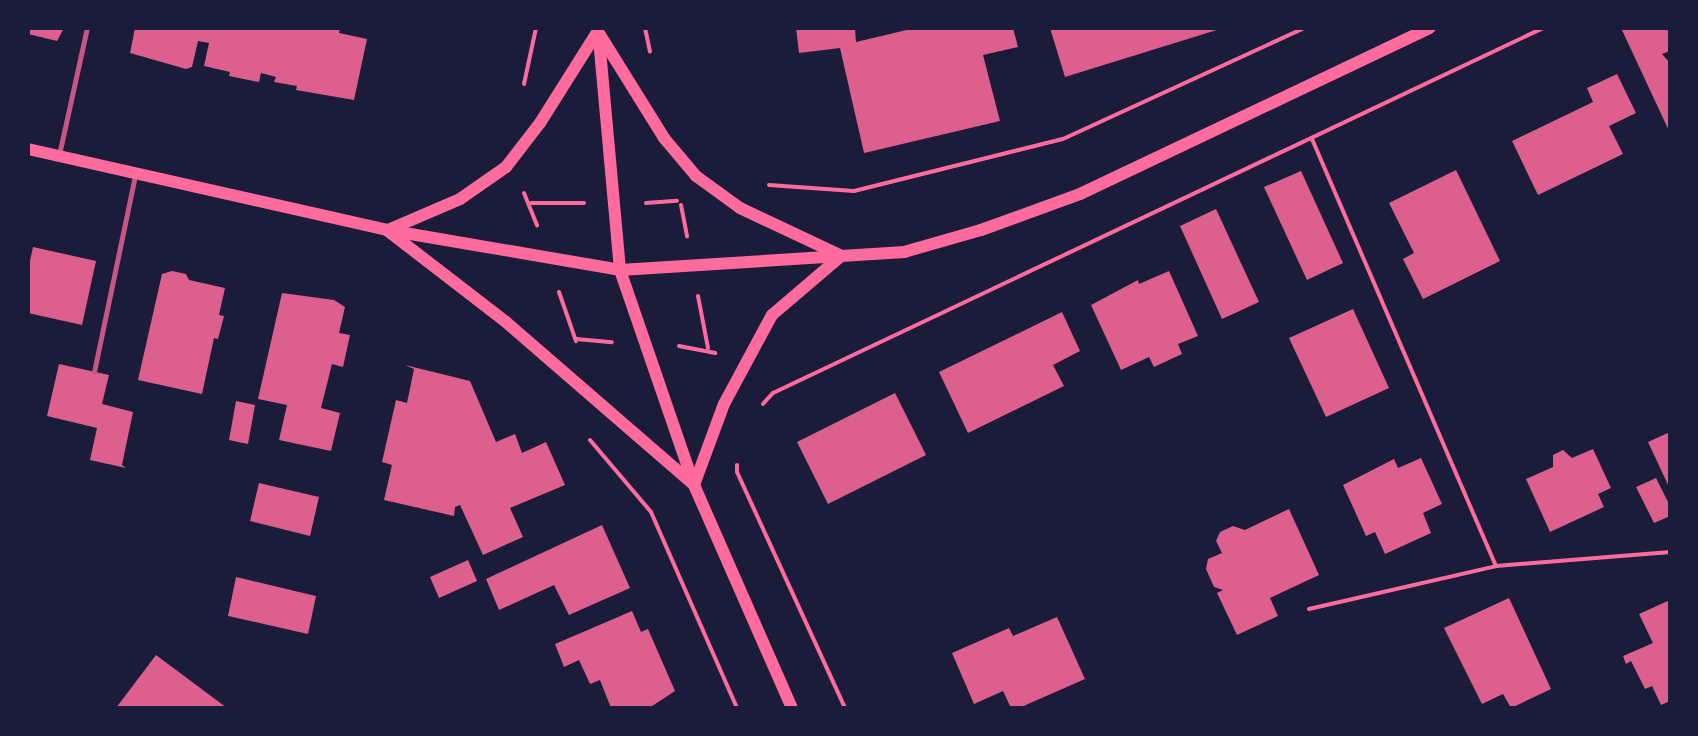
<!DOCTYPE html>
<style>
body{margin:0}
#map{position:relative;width:1698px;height:736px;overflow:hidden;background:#1b1b3a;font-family:"Noto Serif",serif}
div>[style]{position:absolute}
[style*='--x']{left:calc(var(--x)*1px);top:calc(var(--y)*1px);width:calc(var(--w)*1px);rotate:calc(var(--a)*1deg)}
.building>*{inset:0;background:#dd5f8e}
.path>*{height:4px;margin:-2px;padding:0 2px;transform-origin:2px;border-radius:2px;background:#ff6b9d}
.service>*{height:4.5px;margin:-2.25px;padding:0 2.25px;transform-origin:2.25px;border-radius:2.25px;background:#c65784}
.secondary>*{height:12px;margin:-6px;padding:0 6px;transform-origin:6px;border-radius:6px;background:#ff6b9d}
span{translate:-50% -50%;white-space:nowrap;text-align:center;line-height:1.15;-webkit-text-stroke:4.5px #1b1b3a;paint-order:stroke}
.frame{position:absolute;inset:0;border:30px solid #1b1b3a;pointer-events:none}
</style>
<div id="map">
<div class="building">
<div style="clip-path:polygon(28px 28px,64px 28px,57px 41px,28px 34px)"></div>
<div style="clip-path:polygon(135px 28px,340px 28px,339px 33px,367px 39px,354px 100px,296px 90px,297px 86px,274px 82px,276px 77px,261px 73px,259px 82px,229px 76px,230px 72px,204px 66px,209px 43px,198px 41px,192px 67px,186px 69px,130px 53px)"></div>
<div style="clip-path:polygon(796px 28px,855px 28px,856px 42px,915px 28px,1013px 28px,1018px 47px,983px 55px,1000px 121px,864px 153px,840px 48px,799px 53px)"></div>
<div style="clip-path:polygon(1050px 28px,1220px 28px,1220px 29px,1065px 77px)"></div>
<div style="clip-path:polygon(1621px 28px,1670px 28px,1670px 51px,1662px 54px,1670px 63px,1670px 133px)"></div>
<div style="clip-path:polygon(1617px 74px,1636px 113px,1609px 126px,1623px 154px,1538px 195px,1512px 141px,1593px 102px,1587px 88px)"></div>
<div style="clip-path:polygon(1456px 170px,1500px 261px,1423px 299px,1403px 259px,1414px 253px,1389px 203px)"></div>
<div style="clip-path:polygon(1301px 171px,1343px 263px,1307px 280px,1264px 187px)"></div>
<div style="clip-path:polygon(1216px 209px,1259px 302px,1222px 319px,1180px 226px)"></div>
<div style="clip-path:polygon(33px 247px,96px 261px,82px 325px,28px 313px,28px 270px)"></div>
<div style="clip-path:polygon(172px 271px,186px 274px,189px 280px,225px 288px,219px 315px,224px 316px,218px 339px,214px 338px,202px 394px,138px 380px,162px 274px)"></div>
<div style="clip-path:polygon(1169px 271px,1198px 336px,1178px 344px,1182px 354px,1154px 367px,1149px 357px,1121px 370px,1091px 305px,1138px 280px,1139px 284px)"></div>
<div style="clip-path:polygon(282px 293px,334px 300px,345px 307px,339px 333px,350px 335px,343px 367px,332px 364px,321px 408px,340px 413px,331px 451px,279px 440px,287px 405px,258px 399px)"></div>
<div style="clip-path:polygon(1353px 309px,1389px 388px,1326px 417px,1289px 338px)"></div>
<div style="clip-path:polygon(1062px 312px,1080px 351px,1053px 365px,1064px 386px,968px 433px,939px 372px)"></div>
<div style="clip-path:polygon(59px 364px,109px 375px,102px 404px,133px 412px,122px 465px,126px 468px,90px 460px,97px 428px,47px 416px)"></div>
<div style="clip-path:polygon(405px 365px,470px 381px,496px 442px,515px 434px,522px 453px,546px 442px,565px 485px,510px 508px,523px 537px,483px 555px,460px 505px,455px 507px,454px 516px,384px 500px,392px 465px,382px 462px,396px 400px,407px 403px,414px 369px)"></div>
<div style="clip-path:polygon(895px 393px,926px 455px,828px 504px,797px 442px)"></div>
<div style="clip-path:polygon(236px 401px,255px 405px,248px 444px,229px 440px)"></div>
<div style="clip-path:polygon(1670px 432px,1670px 489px,1648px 442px)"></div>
<div style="clip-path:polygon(1593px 449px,1611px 488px,1598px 494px,1604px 507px,1550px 532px,1526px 479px,1553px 467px,1553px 455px,1563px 450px,1572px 458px)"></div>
<div style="clip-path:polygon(1421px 458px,1442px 504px,1423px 513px,1431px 533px,1385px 554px,1375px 532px,1366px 536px,1343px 485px,1394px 459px,1398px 468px)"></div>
<div style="clip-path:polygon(1656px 478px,1670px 506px,1670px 516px,1654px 523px,1636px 487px)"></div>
<div style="clip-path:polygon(259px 483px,319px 497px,310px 536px,250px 521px)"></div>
<div style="clip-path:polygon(1289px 509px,1319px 575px,1270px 598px,1278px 616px,1237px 635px,1217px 593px,1223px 590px,1214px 587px,1206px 569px,1208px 559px,1222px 553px,1216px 541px,1220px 532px,1233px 526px,1245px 530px)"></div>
<div style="clip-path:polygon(602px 525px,630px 588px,569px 615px,554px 585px,499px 610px,486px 579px)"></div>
<div style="clip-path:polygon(468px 560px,477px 581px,439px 598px,430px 577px)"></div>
<div style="clip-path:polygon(236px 577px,316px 596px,308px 634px,228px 616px)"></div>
<div style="clip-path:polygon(1509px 598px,1551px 689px,1511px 708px,1503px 694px,1482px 704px,1444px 628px)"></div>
<div style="clip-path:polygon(1670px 600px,1670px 701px,1661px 705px,1652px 686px,1645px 689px,1631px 661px,1626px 664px,1623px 656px,1653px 643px,1639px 614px)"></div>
<div style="clip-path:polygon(632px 611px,641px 632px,648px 629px,675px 691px,649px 708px,611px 708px,600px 680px,590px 684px,579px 660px,564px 667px,555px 644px)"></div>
<div style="clip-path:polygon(1057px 617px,1085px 679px,1019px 708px,1011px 708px,1003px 691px,974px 704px,952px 653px,1009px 628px,1013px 636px)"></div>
<div style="clip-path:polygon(156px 655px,227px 708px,116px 708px)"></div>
</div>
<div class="path">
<div style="--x:645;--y:28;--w:24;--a:78"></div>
<div style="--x:524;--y:84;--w:57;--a:-77.9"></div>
<div style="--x:1312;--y:139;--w:465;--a:66.7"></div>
<div style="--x:769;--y:185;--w:85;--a:4"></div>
<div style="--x:854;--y:191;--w:215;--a:-14"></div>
<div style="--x:1063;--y:139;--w:265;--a:-24.7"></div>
<div style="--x:524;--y:193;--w:35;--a:68"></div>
<div style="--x:531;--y:203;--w:53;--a:0"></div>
<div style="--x:646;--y:203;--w:31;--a:-4"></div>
<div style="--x:681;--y:205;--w:32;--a:79"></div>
<div style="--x:559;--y:292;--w:52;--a:70.9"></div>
<div style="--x:698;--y:296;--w:53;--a:79.1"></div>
<div style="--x:576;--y:339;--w:36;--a:5"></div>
<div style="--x:679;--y:346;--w:37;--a:11"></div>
<div style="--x:763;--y:404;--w:15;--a:-48"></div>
<div style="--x:773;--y:393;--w:852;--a:-25.36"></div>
<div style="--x:590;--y:440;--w:94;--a:49.7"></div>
<div style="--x:651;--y:512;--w:214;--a:66.3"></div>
<div style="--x:737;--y:465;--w:7;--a:90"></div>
<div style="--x:737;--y:472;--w:260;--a:65.4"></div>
<div style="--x:1309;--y:609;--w:192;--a:-12.9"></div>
<div style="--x:1496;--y:566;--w:175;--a:-4.6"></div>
</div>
<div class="service">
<div style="--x:59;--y:155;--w:130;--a:-77.6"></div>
<div style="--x:94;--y:372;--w:201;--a:-78.2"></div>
</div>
<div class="secondary">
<div style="--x:598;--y:28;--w:243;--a:84.8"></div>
<div style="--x:620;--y:270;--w:227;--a:71"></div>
<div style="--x:694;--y:485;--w:244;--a:66.3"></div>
<div style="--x:600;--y:35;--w:121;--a:58.1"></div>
<div style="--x:664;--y:138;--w:50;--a:49.9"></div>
<div style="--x:696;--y:176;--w:54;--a:36"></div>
<div style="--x:740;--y:208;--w:110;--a:25.2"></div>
<div style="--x:28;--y:149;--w:368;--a:12.7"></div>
<div style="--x:387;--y:230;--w:236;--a:9.7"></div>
<div style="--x:620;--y:270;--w:285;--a:-3.6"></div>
<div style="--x:904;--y:252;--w:80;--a:-15.9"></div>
<div style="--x:981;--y:230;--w:105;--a:-20"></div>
<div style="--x:1080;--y:194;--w:387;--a:-25.4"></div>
<div style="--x:388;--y:230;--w:78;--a:-23.3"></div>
<div style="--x:460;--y:199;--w:56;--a:-34.8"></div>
<div style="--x:506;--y:167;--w:56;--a:-52.3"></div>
<div style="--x:540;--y:123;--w:109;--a:-57.8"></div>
<div style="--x:388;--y:231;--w:149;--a:37.6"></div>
<div style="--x:506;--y:322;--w:247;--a:40.9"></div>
<div style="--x:694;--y:485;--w:86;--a:-69.7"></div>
<div style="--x:724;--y:404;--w:101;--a:-61.7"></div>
<div style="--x:772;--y:315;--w:91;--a:-40.5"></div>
</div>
<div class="frame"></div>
</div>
